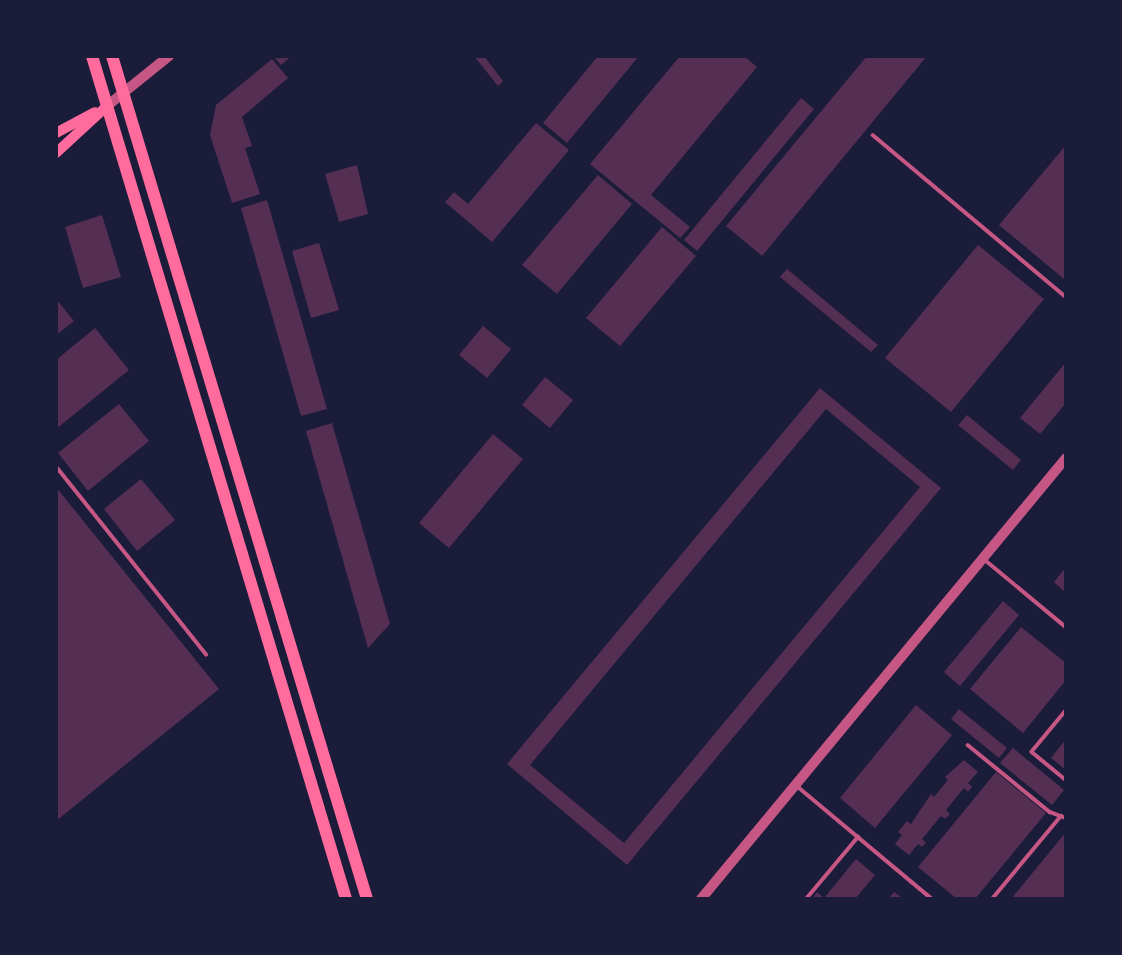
<!DOCTYPE html>
<style>
body{margin:0}
#map{position:relative;width:1122px;height:955px;overflow:hidden;background:#1b1b3a;font-family:Figtree,sans-serif}
div>[style]{position:absolute}
[style*='--x']{left:calc(var(--x)*1px);top:calc(var(--y)*1px);width:calc(var(--w)*1px);rotate:calc(var(--a)*1deg)}
.building>*{inset:0;background:#542f53}
.service>*{height:3.5px;margin:-1.75px;padding:0 1.75px;transform-origin:1.75px;border-radius:1.75px;background:#c65784}
.tertiary>*{height:10px;margin:-5px;padding:0 5px;transform-origin:5px;border-radius:5px;background:#c65784}
.secondary>*{height:10px;margin:-5px;padding:0 5px;transform-origin:5px;border-radius:5px;background:#ff6b9d}
.trunk>*{height:12px;margin:-6px;padding:0 6px;transform-origin:6px;border-radius:6px;background:#ff6b9d}
span{translate:-50% -50%;white-space:nowrap;text-align:center;line-height:1.15;-webkit-text-stroke:5px #1b1b3a;paint-order:stroke}
.frame{position:absolute;inset:0;border:58px solid #1b1b3a;pointer-events:none}
</style>
<div id="map">
<div class="building">
<div style="clip-path:polygon(273px 56px,292px 56px,281px 65px)"></div>
<div style="clip-path:polygon(474px 56px,484px 56px,503px 81px,498px 86px)"></div>
<div style="clip-path:polygon(598px 56px,639px 56px,567px 143px,543px 123px)"></div>
<div style="clip-path:polygon(680px 56px,744px 56px,757px 67px,651px 195px,690px 227px,680px 238px,590px 164px)"></div>
<div style="clip-path:polygon(867px 56px,927px 56px,762px 256px,726px 226px)"></div>
<div style="clip-path:polygon(272px 59px,288px 78px,242px 117px,252px 146px,245px 148px,260px 194px,232px 203px,210px 135px,216px 105px)"></div>
<div style="clip-path:polygon(801px 98px,814px 109px,697px 251px,684px 240px)"></div>
<div style="clip-path:polygon(536px 123px,569px 150px,492px 242px,445px 202px,454px 192px,468px 204px)"></div>
<div style="clip-path:polygon(1066px 145px,1066px 276px,1064px 279px,999px 225px)"></div>
<div style="clip-path:polygon(357px 165px,368px 214px,339px 222px,325px 174px)"></div>
<div style="clip-path:polygon(598px 175px,632px 204px,557px 294px,522px 265px)"></div>
<div style="clip-path:polygon(267px 200px,327px 409px,301px 416px,241px 208px)"></div>
<div style="clip-path:polygon(102px 215px,121px 277px,83px 288px,65px 227px)"></div>
<div style="clip-path:polygon(662px 227px,696px 256px,620px 346px,586px 318px)"></div>
<div style="clip-path:polygon(319px 243px,339px 310px,311px 318px,292px 251px)"></div>
<div style="clip-path:polygon(978px 245px,1044px 299px,951px 412px,885px 358px)"></div>
<div style="clip-path:polygon(787px 269px,878px 345px,871px 352px,780px 277px)"></div>
<div style="clip-path:polygon(56px 299px,74px 321px,56px 335px)"></div>
<div style="clip-path:polygon(483px 326px,511px 349px,487px 378px,459px 355px)"></div>
<div style="clip-path:polygon(95px 328px,129px 370px,56px 429px,56px 360px)"></div>
<div style="clip-path:polygon(1066px 362px,1066px 403px,1040px 434px,1020px 418px)"></div>
<div style="clip-path:polygon(545px 377px,573px 400px,550px 428px,522px 405px)"></div>
<div style="clip-path:polygon(evenodd,820px 388px,941px 488px,627px 865px,507px 764px,820px 388px,826px 409px,920px 487px,624px 843px,530px 765px,826px 409px)"></div>
<div style="clip-path:polygon(119px 404px,149px 441px,88px 491px,58px 453px)"></div>
<div style="clip-path:polygon(967px 415px,1021px 460px,1013px 470px,958px 425px)"></div>
<div style="clip-path:polygon(332px 423px,390px 624px,368px 648px,306px 431px)"></div>
<div style="clip-path:polygon(493px 434px,523px 459px,449px 548px,419px 523px)"></div>
<div style="clip-path:polygon(141px 479px,175px 520px,137px 551px,104px 509px)"></div>
<div style="clip-path:polygon(56px 487px,219px 689px,56px 821px)"></div>
<div style="clip-path:polygon(1066px 567px,1066px 593px,1054px 582px)"></div>
<div style="clip-path:polygon(1003px 601px,1019px 615px,960px 686px,944px 672px)"></div>
<div style="clip-path:polygon(1021px 627px,1066px 663px,1066px 680px,1023px 733px,970px 689px)"></div>
<div style="clip-path:polygon(916px 705px,952px 735px,875px 828px,840px 798px)"></div>
<div style="clip-path:polygon(959px 709px,1007px 748px,999px 758px,951px 719px)"></div>
<div style="clip-path:polygon(1066px 739px,1066px 770px,1051px 758px)"></div>
<div style="clip-path:polygon(1013px 748px,1064px 790px,1052px 805px,1000px 763px)"></div>
<div style="clip-path:polygon(964px 760px,978px 772px,968px 783px,972px 787px,968px 792px,964px 788px,946px 810px,950px 814px,945px 819px,941px 816px,922px 839px,926px 843px,922px 847px,918px 844px,909px 855px,895px 844px,902px 835px,898px 832px,907px 821px,911px 824px,931px 794px,934px 797px,948px 780px,945px 777px)"></div>
<div style="clip-path:polygon(996px 772px,1046px 813px,975px 899px,957px 899px,918px 867px)"></div>
<div style="clip-path:polygon(1066px 832px,1066px 899px,1011px 899px)"></div>
<div style="clip-path:polygon(856px 859px,875px 875px,855px 899px,812px 899px,817px 892px,824px 898px)"></div>
<div style="clip-path:polygon(894px 892px,903px 899px,888px 899px)"></div>
</div>
<div class="service">
<div style="--x:873;--y:135;--w:252;--a:40"></div>
<div style="--x:56;--y:466;--w:241;--a:51.4"></div>
<div style="--x:984;--y:559;--w:107;--a:39.7"></div>
<div style="--x:1066;--y:711;--w:53;--a:129.7"></div>
<div style="--x:1032;--y:752;--w:44;--a:39.5"></div>
<div style="--x:968;--y:745;--w:106;--a:39.3"></div>
<div style="--x:1050;--y:812;--w:17;--a:21"></div>
<div style="--x:797;--y:786;--w:176;--a:39.9"></div>
<div style="--x:806;--y:899;--w:81;--a:-50"></div>
<div style="--x:992;--y:899;--w:108;--a:-50.3"></div>
</div>
<div class="tertiary">
<div style="--x:107;--y:106;--w:80;--a:-38.9"></div>
<div style="--x:701;--y:899;--w:572;--a:-50.39"></div>
</div>
<div class="secondary">
<div style="--x:56;--y:133;--w:44;--a:-28.3"></div>
<div style="--x:56;--y:153;--w:69;--a:-42.7"></div>
</div>
<div class="trunk">
<div style="--x:92;--y:56;--w:880;--a:73.23"></div>
<div style="--x:112;--y:56;--w:881;--a:73.17"></div>
</div>
<div class="frame"></div>
</div>
